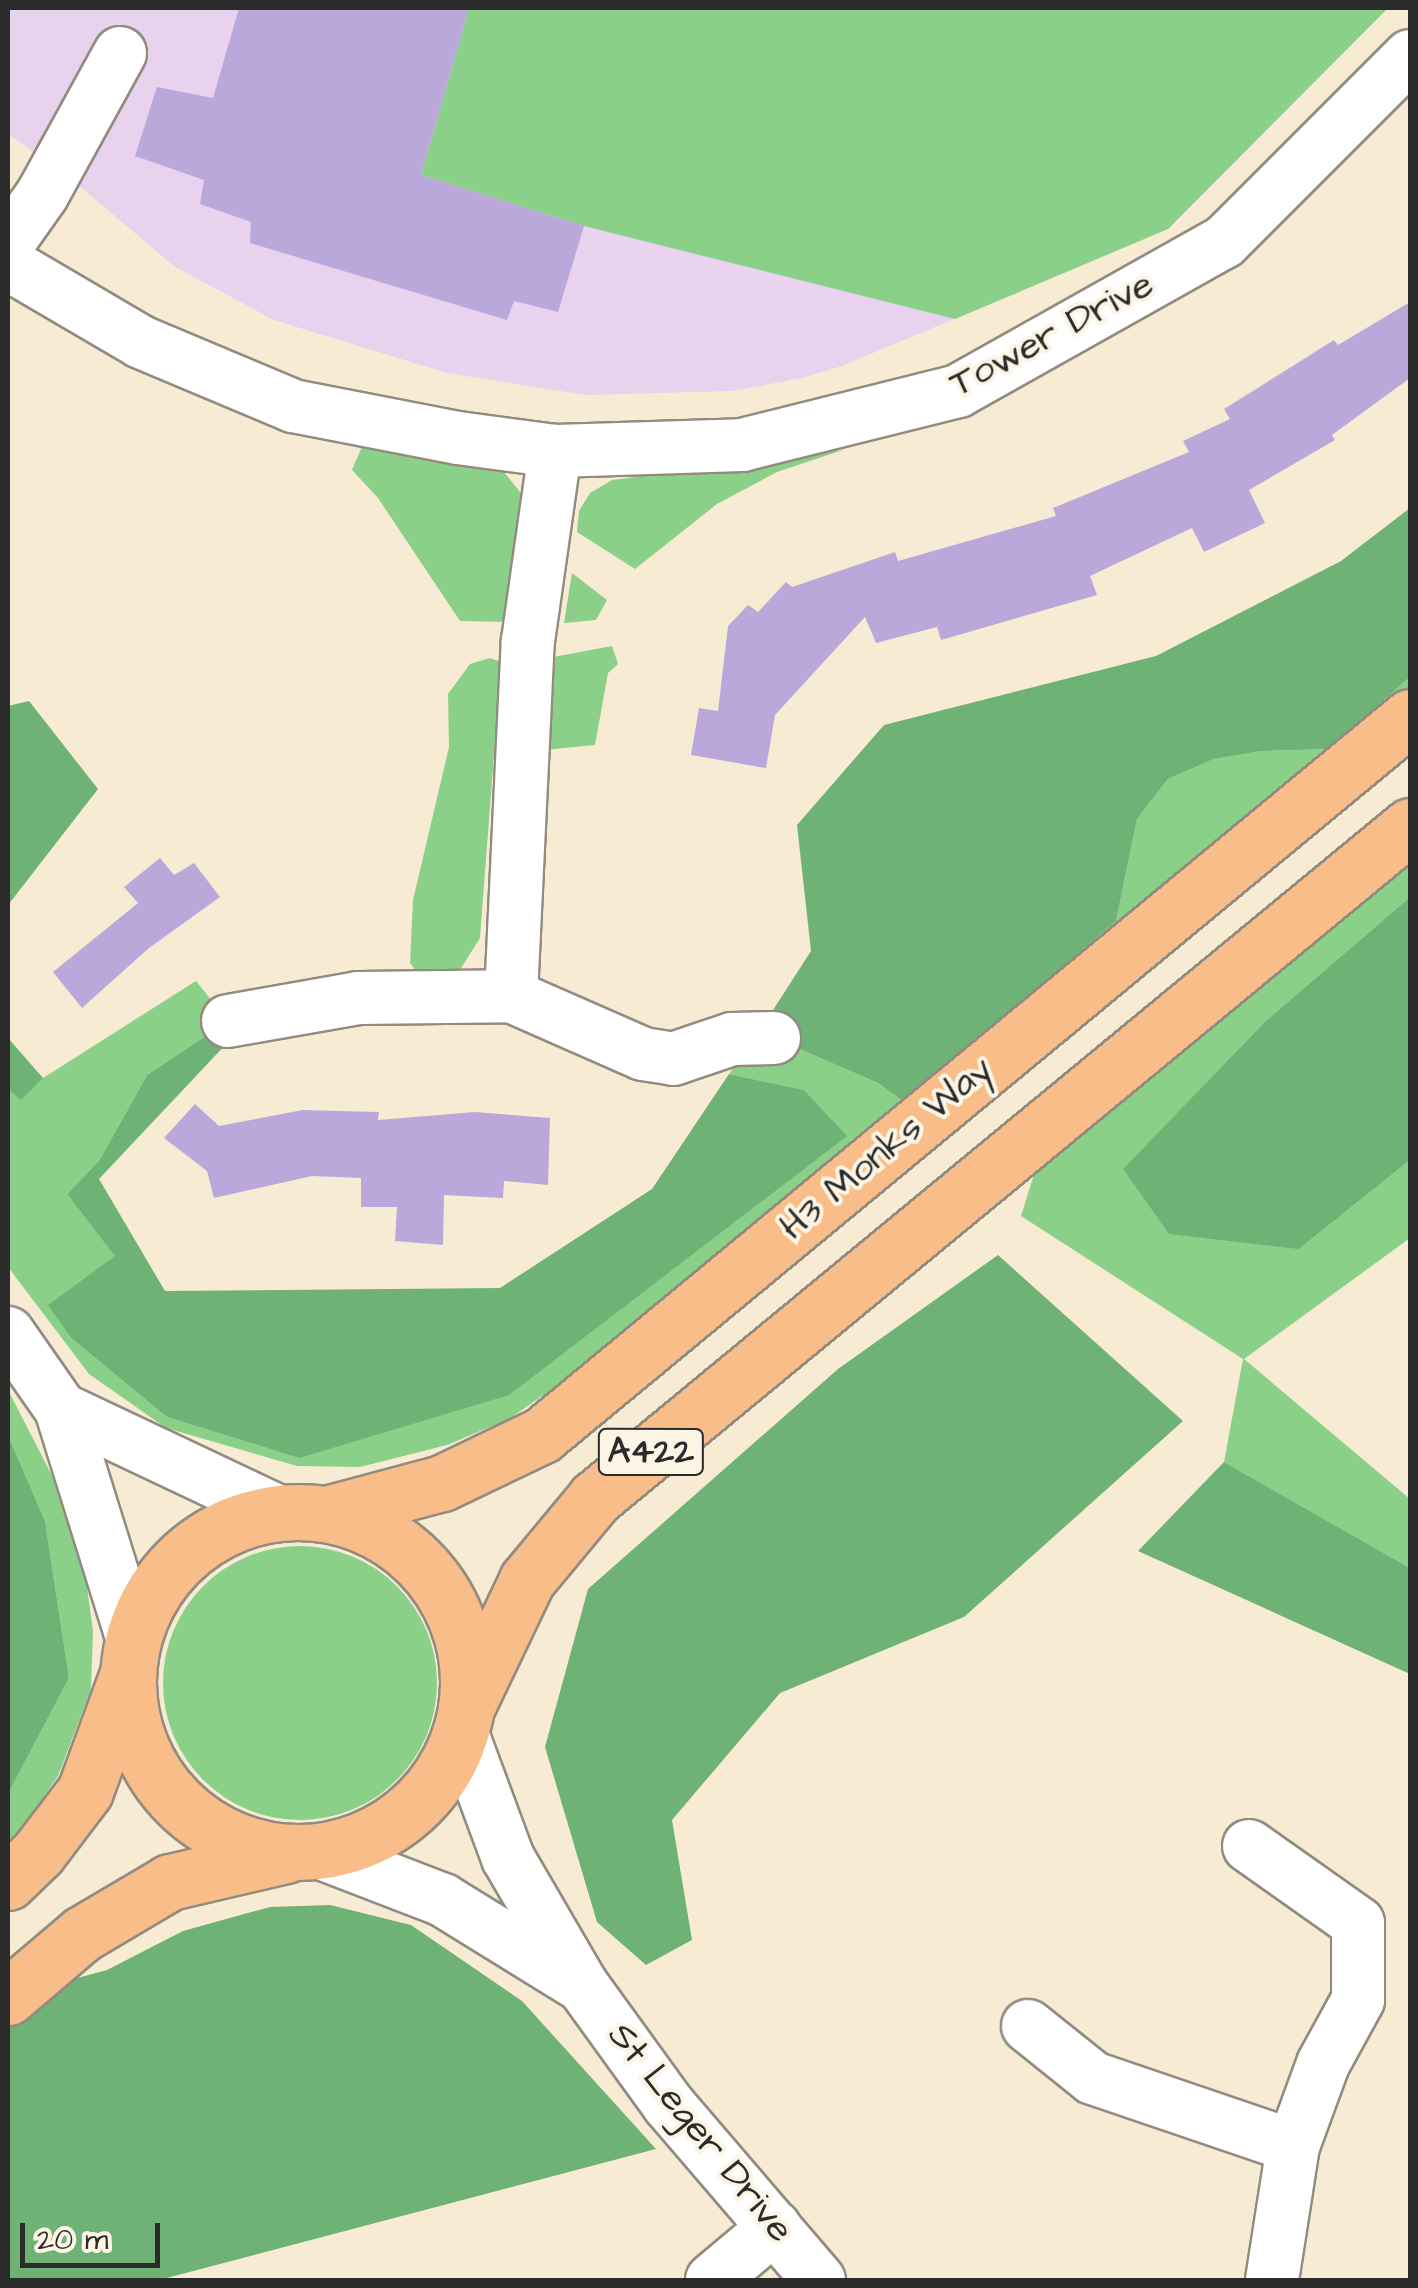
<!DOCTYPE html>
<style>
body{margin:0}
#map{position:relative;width:1418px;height:2288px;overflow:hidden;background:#f8ebd4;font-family:"Architects Daughter",sans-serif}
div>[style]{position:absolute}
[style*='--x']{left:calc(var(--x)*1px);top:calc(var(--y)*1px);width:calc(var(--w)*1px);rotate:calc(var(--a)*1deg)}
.built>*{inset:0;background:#e8d2ee}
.green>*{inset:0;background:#8ad089}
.round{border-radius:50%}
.forest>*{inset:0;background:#6fb275}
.building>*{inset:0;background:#bba8db}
.roads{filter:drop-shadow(2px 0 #928b80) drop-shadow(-2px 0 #928b80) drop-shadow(0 2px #928b80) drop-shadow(0 -2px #928b80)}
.minor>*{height:52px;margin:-26px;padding:0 26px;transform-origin:26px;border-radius:26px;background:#fff}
.major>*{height:55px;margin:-27.5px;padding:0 27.5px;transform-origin:27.5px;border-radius:27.5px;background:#f8bd88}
.major>.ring{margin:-27.5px;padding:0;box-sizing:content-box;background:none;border:55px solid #f8bd88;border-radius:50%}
span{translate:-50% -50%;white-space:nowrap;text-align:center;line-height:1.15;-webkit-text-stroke:8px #fcf5e5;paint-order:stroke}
.shield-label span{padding:2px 8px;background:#fcf5e5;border:2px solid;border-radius:8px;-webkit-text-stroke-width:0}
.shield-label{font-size:35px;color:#2b2b2b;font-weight:700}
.street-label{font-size:38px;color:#2b2b2b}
.frame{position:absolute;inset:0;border:10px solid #2b2b2b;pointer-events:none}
.scale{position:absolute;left:20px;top:2223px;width:140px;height:45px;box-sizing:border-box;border:5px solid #2b2b2b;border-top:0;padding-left:12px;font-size:30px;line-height:35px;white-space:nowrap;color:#2b2b2b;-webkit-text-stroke:8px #fcf5e5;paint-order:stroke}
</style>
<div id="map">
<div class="built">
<div style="clip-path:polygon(8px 8px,1388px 8px,1168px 229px,842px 366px,802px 378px,733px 391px,586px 395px,447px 373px,274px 320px,175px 267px,77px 184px,8px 134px)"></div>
</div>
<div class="green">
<div style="clip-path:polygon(469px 8px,1388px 8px,1168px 229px,955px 319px,584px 226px,421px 175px)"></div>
<div style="clip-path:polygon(363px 444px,500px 467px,524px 497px,510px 622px,460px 621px,378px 498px,352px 470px)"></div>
<div style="clip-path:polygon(843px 450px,777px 472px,717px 504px,635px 569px,577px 532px,579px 511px,590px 493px,612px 480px)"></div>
<div style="clip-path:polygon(572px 573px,607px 600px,596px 620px,564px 623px)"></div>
<div style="clip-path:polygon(612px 646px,618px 664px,608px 673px,595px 745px,545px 750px,548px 658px)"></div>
<div style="clip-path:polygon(490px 658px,501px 662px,480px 938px,458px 973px,426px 984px,410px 963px,413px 900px,449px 747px,448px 694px,470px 664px)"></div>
<div style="clip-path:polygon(1410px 677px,1410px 717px,831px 1195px,509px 1419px,447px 1445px,360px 1467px,297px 1466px,166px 1428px,89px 1374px,8px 1267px,8px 1089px,21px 1099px,43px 1078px,196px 981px,228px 1021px,147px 1075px,99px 1161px,67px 1194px,116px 1256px,49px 1305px,71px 1338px,167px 1417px,299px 1458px,846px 1136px,804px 1090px,729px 1074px,755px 1038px,774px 1038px,878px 1083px,904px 1102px,1116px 921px,1137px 819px,1168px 779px,1214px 759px,1262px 751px,1328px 749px)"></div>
<div style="clip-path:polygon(1410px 826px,1410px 897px,1268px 1019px,1299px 1249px,1410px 1160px,1410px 1238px,1244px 1359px,1410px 1499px,1410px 1568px,1224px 1462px,1243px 1359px,1021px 1216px,1050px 1123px)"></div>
<div style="clip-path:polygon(8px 1390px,79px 1528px,93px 1631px,91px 1689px,58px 1776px,8px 1848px,8px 1794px,69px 1678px,45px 1521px,8px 1435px)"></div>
<div class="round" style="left:163px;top:1546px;width:274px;height:274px"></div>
</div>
<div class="forest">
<div style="clip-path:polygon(1410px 508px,1410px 677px,1328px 749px,1262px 751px,1214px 759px,1168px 779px,1137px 819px,1116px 921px,904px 1102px,878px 1083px,774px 1038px,755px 1038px,811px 951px,797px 825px,884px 725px,1156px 656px,1341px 561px)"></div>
<div style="clip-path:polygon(29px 701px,98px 789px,8px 905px,8px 706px)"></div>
<div style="clip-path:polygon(1410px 897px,1410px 1160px,1299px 1249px,1169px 1234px,1123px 1169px,1268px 1019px)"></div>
<div style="clip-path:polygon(228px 1021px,229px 1041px,99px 1179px,165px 1291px,500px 1288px,652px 1189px,729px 1074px,804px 1090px,847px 1136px,509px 1395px,299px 1458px,167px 1417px,71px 1338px,48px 1305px,115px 1256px,67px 1194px,99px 1161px,147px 1075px)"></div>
<div style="clip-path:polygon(8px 1038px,43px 1078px,21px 1100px,8px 1089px)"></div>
<div style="clip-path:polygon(998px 1255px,1183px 1421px,964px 1617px,780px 1693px,672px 1820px,692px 1940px,646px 1965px,597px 1922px,545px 1747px,588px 1589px,838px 1369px)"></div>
<div style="clip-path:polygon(8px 1435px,45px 1521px,69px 1678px,8px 1794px)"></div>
<div style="clip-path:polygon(1224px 1462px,1410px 1568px,1410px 1674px,1138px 1551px)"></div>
<div style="clip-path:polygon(330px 1905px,411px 1925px,522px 2001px,656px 2149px,159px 2280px,8px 2280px,8px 1997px,107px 1970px,183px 1931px,270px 1907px)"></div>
</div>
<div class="building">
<div style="clip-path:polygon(239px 8px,469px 8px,421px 175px,584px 226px,558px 312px,514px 301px,507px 320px,250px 243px,251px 222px,200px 204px,204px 180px,135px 156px,157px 87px,213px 98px)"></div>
<div style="clip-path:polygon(1410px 302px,1410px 378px,1332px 435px,1335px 440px,1249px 490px,1265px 523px,1204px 552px,1192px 528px,1090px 576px,1097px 595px,941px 640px,937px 627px,876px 643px,865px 617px,775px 715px,766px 768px,691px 755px,699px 708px,718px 711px,728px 626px,748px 605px,758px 612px,786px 582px,792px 587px,895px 552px,898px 561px,1056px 516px,1053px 508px,1189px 452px,1183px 441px,1230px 419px,1224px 409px,1334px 340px,1338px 345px)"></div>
<div style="clip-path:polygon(160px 858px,174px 875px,194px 863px,220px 897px,149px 948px,82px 1008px,53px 972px,138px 903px,124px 887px)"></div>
<div style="clip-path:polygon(195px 1104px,219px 1126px,303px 1110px,379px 1112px,378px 1120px,475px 1112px,550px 1118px,548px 1185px,504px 1181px,503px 1198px,444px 1195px,443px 1245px,395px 1241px,397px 1207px,361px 1207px,361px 1178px,312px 1176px,214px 1198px,207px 1171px,164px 1138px)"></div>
</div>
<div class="roads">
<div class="minor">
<div style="--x:8;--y:243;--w:59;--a:-54.7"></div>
<div style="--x:42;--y:195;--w:162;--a:-61.2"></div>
<div style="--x:8;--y:264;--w:154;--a:30.4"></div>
<div style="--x:141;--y:342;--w:165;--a:22.8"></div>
<div style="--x:293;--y:406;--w:168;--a:11"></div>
<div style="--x:458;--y:438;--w:98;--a:7.6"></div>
<div style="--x:555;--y:451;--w:187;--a:-1.8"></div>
<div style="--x:742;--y:445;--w:223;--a:-14"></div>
<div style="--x:958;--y:391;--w:305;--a:-29.3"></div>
<div style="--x:1224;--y:242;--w:263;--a:-45"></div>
<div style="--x:511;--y:996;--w:355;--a:-87.3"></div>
<div style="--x:528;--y:641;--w:192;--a:-81.9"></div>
<div style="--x:228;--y:1021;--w:132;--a:-10"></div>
<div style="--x:358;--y:998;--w:153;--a:-0.7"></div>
<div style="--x:511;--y:996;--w:144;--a:23.7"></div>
<div style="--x:643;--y:1054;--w:30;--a:9"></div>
<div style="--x:673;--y:1059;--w:62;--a:-18.7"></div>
<div style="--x:732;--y:1039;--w:42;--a:-1.4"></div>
<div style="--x:8;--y:1333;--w:93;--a:55.1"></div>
<div style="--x:61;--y:1409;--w:242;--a:72.7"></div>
<div style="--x:61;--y:1409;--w:241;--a:25.3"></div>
<div style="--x:461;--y:1731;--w:135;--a:69.7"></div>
<div style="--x:508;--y:1858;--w:147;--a:59.8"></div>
<div style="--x:582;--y:1985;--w:147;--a:54.1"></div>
<div style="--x:668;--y:2104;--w:232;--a:49.4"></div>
<div style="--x:1249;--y:1846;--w:133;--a:35.2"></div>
<div style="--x:1358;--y:1923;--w:77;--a:90"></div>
<div style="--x:1358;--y:2000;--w:73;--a:118.7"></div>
<div style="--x:1323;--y:2064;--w:87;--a:110.1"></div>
<div style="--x:1293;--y:2146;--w:136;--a:98.9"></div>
<div style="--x:316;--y:1851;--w:136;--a:21.1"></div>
<div style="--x:443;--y:1900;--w:156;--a:31.7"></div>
<div style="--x:1028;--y:2026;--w:83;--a:38.7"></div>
<div style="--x:1093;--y:2078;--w:211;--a:18.8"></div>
<div style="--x:712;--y:2280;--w:82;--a:-40.1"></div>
</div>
<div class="major">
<div class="ring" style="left:128px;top:1512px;width:285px;height:285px"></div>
<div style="--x:326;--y:1514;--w:120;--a:-15"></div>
<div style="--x:442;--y:1483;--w:111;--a:-25.6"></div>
<div style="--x:542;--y:1435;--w:1126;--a:-39.6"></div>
<div style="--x:466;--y:1708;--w:142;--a:-64.5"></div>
<div style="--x:527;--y:1580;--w:107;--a:-50.3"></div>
<div style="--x:595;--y:1498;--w:1056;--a:-39.51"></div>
<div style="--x:8;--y:1882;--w:42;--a:-44"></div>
<div style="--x:38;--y:1853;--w:78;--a:-52.8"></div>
<div style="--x:85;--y:1791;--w:119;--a:-69.9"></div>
<div style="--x:8;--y:1997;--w:97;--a:-40.4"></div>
<div style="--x:82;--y:1934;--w:102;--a:-30.6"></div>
<div style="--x:170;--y:1882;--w:119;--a:-13.1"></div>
</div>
</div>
<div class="shield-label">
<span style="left:651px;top:1452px">A422</span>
</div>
<div class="street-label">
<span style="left:1052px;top:335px;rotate:-28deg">Tower Drive</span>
<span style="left:887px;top:1149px;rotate:-40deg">H3 Monks Way</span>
<span style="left:700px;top:2133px;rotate:51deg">St Leger Drive</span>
</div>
<div class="frame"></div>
<div class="scale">20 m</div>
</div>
